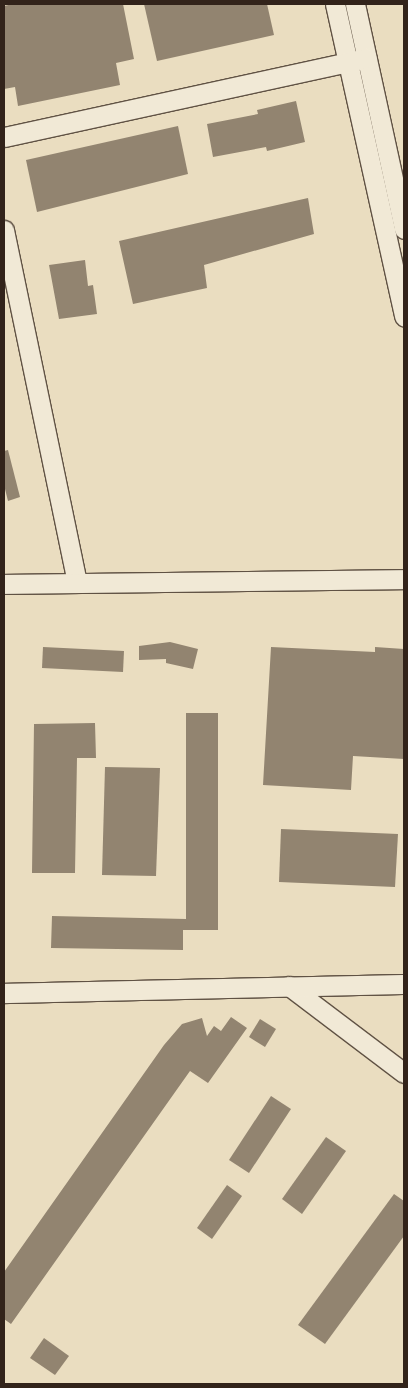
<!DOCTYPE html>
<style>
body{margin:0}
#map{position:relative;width:408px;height:1388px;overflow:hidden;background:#eaddc0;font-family:"EB Garamond",serif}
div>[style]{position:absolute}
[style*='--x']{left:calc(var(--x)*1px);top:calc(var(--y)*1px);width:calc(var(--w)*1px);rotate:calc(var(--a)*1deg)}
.building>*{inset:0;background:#928470}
.roads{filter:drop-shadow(1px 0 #605244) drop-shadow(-1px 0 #605244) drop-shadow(0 1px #605244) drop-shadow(0 -1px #605244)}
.minor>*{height:19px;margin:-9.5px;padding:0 9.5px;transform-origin:9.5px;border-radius:9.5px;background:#f1e9d6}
span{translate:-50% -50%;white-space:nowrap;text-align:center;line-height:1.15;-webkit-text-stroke:4px #f1e9d6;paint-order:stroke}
.frame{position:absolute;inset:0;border:5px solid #32231a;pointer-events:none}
</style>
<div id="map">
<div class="building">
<div style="clip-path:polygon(13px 4px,123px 4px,134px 59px,116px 63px,120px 85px,18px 106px,15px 87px,4px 89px,4px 6px)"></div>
<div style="clip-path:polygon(144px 4px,267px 4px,274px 35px,157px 61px)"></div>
<div style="clip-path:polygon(296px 101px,305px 142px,267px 151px,266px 147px,213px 157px,207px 124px,258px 114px,257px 110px)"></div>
<div style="clip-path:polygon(178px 126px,188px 174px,37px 212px,26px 160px)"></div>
<div style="clip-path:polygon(308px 198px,314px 234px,204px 265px,207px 288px,133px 304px,119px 241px)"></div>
<div style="clip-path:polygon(85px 260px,88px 286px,93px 285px,97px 314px,59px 319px,49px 265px)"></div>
<div style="clip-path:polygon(8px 450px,20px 497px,8px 501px,4px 485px,4px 451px)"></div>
<div style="clip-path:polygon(170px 642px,198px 649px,193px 669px,166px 663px,166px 659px,139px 660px,139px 646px)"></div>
<div style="clip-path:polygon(43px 647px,124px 651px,123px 672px,42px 668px)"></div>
<div style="clip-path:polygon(271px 647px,375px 652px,375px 647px,404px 649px,404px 759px,353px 756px,351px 790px,263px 785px)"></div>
<div style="clip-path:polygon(186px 713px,218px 713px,218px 930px,183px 930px,183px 950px,51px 948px,52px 916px,186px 919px)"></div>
<div style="clip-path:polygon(95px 723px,96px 758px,77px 758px,75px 873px,32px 873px,34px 724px)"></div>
<div style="clip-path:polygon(105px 767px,160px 768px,156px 876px,102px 875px)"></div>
<div style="clip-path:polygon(281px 829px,398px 834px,395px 887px,279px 882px)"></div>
<div style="clip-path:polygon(231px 1017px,247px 1028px,208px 1083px,190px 1071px,11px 1324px,4px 1319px,4px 1272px,164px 1045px,182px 1024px,202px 1018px,207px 1036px,214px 1026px,221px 1031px)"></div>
<div style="clip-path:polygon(260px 1019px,276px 1029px,265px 1047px,249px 1037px)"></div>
<div style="clip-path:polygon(271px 1096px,291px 1109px,249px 1173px,229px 1160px)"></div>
<div style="clip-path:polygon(326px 1137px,346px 1151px,302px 1214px,282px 1199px)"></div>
<div style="clip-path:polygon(227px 1185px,242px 1196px,212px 1239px,197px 1228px)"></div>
<div style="clip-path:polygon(394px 1194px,404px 1201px,404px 1236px,325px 1344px,298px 1325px)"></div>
<div style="clip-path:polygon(44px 1338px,69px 1356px,55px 1375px,30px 1358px)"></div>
</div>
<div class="roads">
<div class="minor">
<div style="--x:335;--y:4;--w:320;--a:77.5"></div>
<div style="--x:355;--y:4;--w:230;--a:77.7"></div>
<div style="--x:4;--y:137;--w:371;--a:-12.3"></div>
<div style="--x:4;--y:230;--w:360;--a:78.3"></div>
<div style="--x:4;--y:584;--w:400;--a:-0.7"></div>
<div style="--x:289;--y:986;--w:144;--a:37.1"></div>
<div style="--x:4;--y:993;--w:400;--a:-1.3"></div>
</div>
</div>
<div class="frame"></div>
</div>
